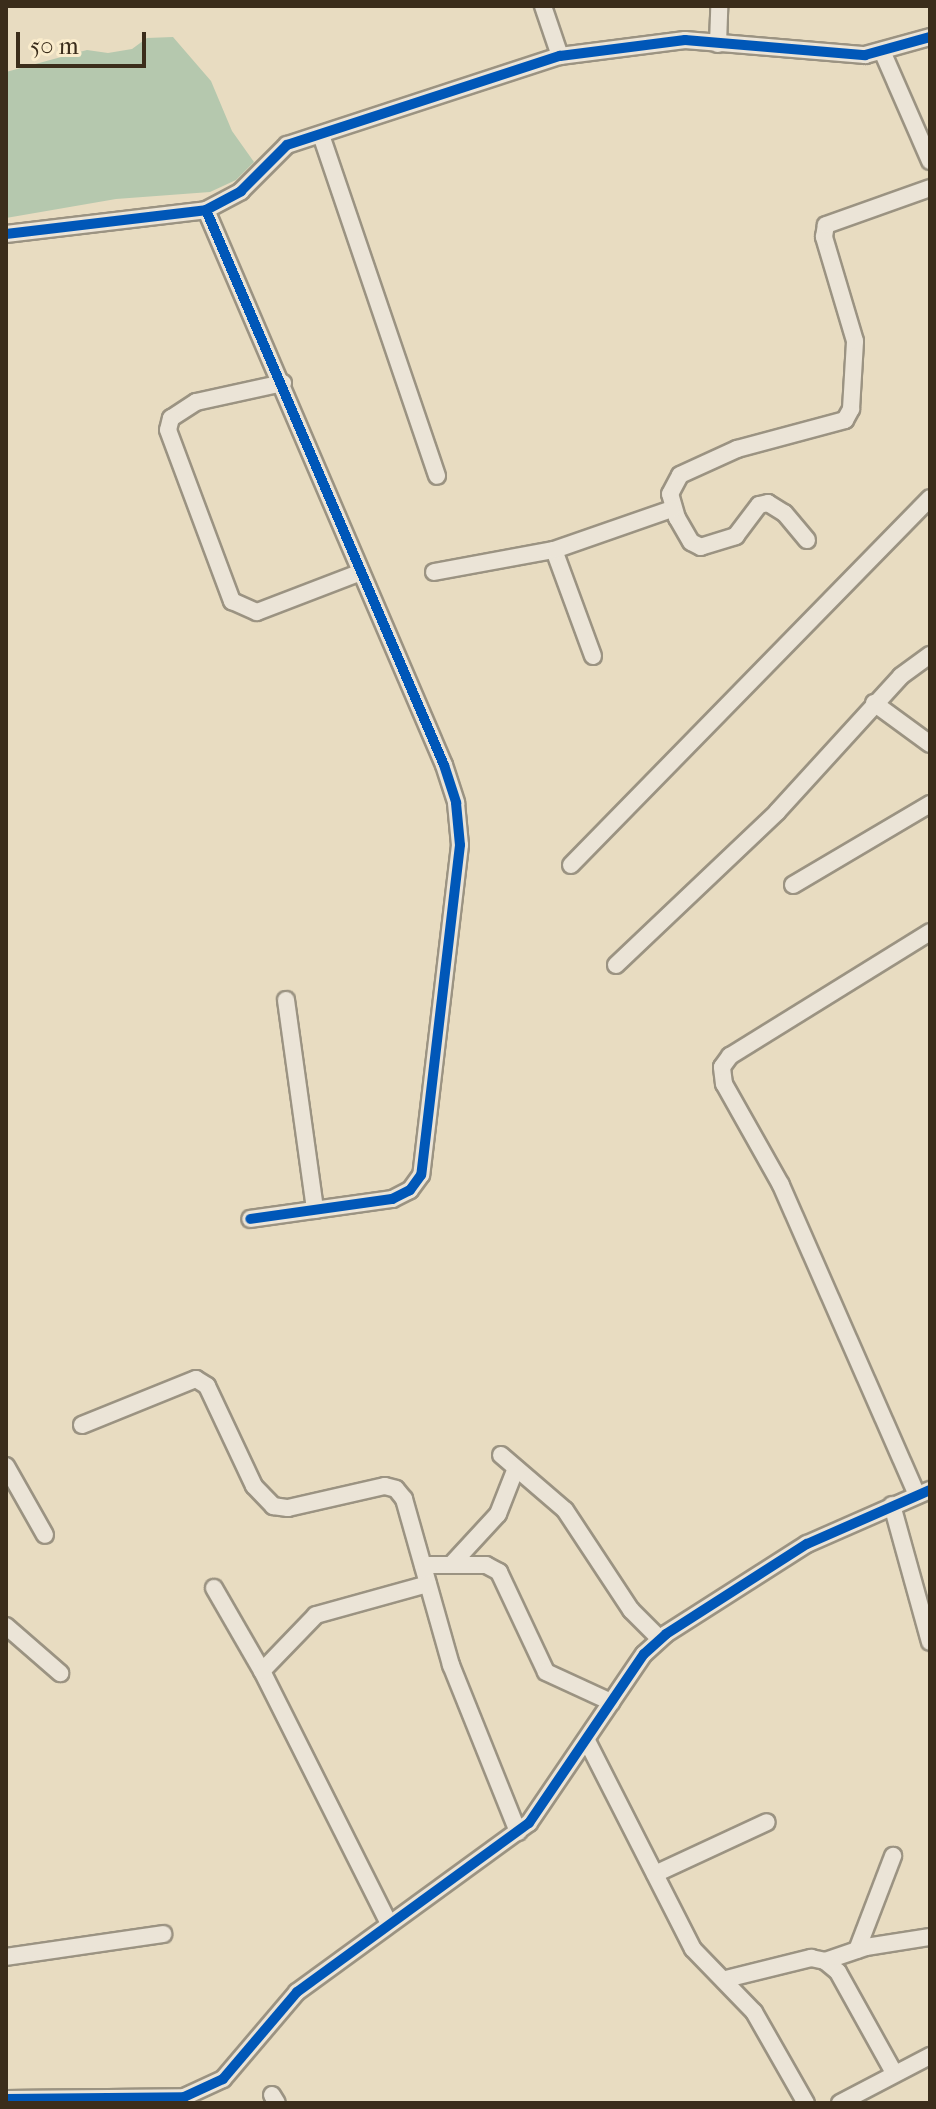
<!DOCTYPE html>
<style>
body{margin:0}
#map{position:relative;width:936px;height:2109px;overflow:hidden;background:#e8dcc1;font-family:"IM FELL French Canon",serif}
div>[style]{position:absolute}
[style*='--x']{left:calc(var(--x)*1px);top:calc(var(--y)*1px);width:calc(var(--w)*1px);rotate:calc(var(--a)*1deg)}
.water>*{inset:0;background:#b5c8ae}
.roads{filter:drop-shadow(2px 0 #9b9382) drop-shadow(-2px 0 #9b9382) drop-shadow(0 2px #9b9382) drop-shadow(0 -2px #9b9382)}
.street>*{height:16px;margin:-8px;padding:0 8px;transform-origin:8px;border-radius:8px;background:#ebe4d7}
.cycleway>*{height:10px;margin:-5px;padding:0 5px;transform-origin:5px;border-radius:5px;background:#0057b8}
span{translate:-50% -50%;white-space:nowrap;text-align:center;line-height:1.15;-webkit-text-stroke:6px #faeccc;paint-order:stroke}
.frame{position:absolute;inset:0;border:8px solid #3b2d1b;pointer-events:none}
.scale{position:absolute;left:16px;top:32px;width:130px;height:36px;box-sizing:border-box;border:4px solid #3b2d1b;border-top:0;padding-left:10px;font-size:24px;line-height:28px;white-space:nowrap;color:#3b2d1b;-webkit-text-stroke:6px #faeccc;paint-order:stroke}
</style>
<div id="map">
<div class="water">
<div style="clip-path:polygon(173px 37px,211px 81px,232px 131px,254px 162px,236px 180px,210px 192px,116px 199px,6px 218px,6px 72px,87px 50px,108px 53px,132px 49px,147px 38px)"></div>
</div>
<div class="roads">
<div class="street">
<div style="--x:543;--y:6;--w:53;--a:71.2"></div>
<div style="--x:718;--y:44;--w:38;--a:-88"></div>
<div style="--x:882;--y:51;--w:120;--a:66.4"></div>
<div style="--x:321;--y:135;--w:360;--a:71.2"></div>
<div style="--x:206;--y:210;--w:604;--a:66.79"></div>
<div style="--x:444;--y:765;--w:40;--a:72"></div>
<div style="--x:456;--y:803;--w:42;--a:84.6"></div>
<div style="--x:460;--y:845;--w:332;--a:96.7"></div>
<div style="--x:421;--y:1175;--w:19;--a:126"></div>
<div style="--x:410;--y:1190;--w:20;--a:153"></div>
<div style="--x:392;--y:1199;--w:143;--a:172"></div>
<div style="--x:6;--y:234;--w:201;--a:-6.8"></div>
<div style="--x:206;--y:210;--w:40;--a:-28"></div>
<div style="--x:241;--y:191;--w:65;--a:-45"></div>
<div style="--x:287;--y:145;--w:287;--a:-18.1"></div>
<div style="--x:560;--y:56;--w:126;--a:-7.3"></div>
<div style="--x:685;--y:40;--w:181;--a:4.8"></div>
<div style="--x:865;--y:55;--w:67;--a:-15.5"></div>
<div style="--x:283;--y:383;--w:89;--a:167.7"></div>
<div style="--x:196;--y:402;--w:30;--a:147"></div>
<div style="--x:171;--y:418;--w:12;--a:104"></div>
<div style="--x:168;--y:430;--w:183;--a:69.5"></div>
<div style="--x:232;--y:601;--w:27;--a:24"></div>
<div style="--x:257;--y:612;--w:111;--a:-21"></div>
<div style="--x:807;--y:540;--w:35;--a:-130"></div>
<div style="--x:784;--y:513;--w:19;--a:-148"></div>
<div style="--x:768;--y:503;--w:9;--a:167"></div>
<div style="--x:759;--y:505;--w:39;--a:127"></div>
<div style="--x:736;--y:536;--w:37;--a:163"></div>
<div style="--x:701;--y:547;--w:11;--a:-153"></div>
<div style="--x:691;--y:542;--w:28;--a:-120"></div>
<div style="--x:677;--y:518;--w:25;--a:-106"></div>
<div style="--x:670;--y:494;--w:21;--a:-62"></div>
<div style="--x:680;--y:475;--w:63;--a:-24.5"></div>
<div style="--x:737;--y:449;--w:112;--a:-15"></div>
<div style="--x:845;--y:420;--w:13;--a:-61"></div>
<div style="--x:851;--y:409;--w:68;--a:-86.6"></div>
<div style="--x:855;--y:341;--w:109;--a:-106.6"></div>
<div style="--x:824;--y:237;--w:12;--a:-81"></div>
<div style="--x:826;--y:225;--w:110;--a:-19.6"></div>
<div style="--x:554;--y:550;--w:113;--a:69.8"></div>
<div style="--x:434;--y:572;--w:122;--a:-10.4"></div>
<div style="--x:554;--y:550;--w:125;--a:-19.2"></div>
<div style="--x:874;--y:703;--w:69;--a:36.2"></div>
<div style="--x:571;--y:865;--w:513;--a:-45.63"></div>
<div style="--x:793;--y:885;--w:159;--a:-30.6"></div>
<div style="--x:616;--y:965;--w:222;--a:-43.5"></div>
<div style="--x:777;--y:812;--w:184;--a:-47.6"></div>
<div style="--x:901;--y:676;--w:36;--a:-36"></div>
<div style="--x:286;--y:1000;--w:212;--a:82.1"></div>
<div style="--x:82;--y:1425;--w:123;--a:-22"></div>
<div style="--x:196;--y:1379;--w:13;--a:32"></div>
<div style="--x:207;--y:1386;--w:110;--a:64.8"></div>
<div style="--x:254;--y:1486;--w:28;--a:46"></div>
<div style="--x:273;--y:1506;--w:15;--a:8"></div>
<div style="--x:288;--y:1508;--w:99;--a:-12.8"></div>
<div style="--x:385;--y:1486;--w:11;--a:15"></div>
<div style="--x:396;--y:1489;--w:13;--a:51"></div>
<div style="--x:404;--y:1499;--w:173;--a:74.2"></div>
<div style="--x:451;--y:1665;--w:180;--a:68.1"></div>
<div style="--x:501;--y:1455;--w:84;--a:40.7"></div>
<div style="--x:565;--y:1510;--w:120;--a:56.6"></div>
<div style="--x:631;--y:1610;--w:41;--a:45"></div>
<div style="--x:6;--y:1466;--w:79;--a:60.5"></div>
<div style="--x:917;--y:1495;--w:339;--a:-113.7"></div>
<div style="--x:781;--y:1185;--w:116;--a:-119.4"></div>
<div style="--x:724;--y:1084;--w:17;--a:-97"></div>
<div style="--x:722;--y:1067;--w:14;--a:-54"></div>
<div style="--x:730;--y:1056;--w:235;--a:-31.8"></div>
<div style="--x:892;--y:1505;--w:142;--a:74.5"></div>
<div style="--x:423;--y:1565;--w:63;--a:0"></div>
<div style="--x:486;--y:1565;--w:15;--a:28"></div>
<div style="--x:499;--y:1572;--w:110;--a:64.8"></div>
<div style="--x:546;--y:1672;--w:72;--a:24.8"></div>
<div style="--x:451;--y:1565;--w:69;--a:-47.3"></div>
<div style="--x:498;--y:1514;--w:49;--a:-68.6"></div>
<div style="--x:214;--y:1588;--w:96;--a:60"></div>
<div style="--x:262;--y:1671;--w:281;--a:63.3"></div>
<div style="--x:6;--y:1626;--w:72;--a:41"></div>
<div style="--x:262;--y:1671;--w:78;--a:-46"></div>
<div style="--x:316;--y:1615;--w:116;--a:-15.5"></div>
<div style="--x:587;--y:1741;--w:233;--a:63"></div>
<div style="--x:693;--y:1949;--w:88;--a:45.9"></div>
<div style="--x:754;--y:2012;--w:105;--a:60.3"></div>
<div style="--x:655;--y:1874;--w:123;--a:-24.9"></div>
<div style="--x:857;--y:1950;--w:101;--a:-69"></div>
<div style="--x:6;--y:1957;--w:159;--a:-8.3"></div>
<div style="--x:825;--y:1961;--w:43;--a:-18.9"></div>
<div style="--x:866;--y:1947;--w:65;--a:-8.9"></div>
<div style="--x:726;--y:1979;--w:88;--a:-13.9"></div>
<div style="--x:811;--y:1958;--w:14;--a:12"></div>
<div style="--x:825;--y:1961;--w:17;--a:40"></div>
<div style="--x:838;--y:1972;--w:113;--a:60.9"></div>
<div style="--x:272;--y:2095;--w:9;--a:58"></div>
<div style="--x:6;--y:2099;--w:178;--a:-0.6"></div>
<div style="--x:184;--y:2097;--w:43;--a:-24.8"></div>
<div style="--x:223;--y:2079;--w:114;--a:-49.6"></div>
<div style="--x:297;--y:1992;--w:287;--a:-36.1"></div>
<div style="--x:529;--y:1823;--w:204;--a:-55.8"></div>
<div style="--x:644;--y:1654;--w:30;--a:-42"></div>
<div style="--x:666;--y:1634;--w:167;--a:-32.6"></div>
<div style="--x:807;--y:1544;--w:134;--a:-23.7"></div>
<div style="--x:840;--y:2103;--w:102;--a:-27.6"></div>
</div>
</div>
<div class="cycleway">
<div style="--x:206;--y:210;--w:604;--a:66.79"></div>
<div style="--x:444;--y:765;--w:40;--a:72"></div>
<div style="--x:456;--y:803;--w:42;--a:84.6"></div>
<div style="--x:460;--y:845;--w:332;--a:96.7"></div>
<div style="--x:421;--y:1175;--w:19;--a:126"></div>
<div style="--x:410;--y:1190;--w:20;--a:153"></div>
<div style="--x:392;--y:1199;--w:143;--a:172"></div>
<div style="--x:6;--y:234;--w:201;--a:-6.8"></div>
<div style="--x:206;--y:210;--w:40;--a:-28"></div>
<div style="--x:241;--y:191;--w:65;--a:-45"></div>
<div style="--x:287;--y:145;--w:287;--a:-18.1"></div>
<div style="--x:560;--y:56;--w:126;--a:-7.3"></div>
<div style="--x:685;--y:40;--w:181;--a:4.8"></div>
<div style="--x:865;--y:55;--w:67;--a:-15.5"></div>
<div style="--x:6;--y:2099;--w:178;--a:-0.6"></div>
<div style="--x:184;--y:2097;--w:43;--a:-24.8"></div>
<div style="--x:223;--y:2079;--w:114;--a:-49.6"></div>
<div style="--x:297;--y:1992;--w:287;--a:-36.1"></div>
<div style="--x:529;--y:1823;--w:204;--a:-55.8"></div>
<div style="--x:644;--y:1654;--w:30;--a:-42"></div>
<div style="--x:666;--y:1634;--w:167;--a:-32.6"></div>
<div style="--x:807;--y:1544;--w:134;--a:-23.7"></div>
</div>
<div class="frame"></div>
<div class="scale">50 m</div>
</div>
